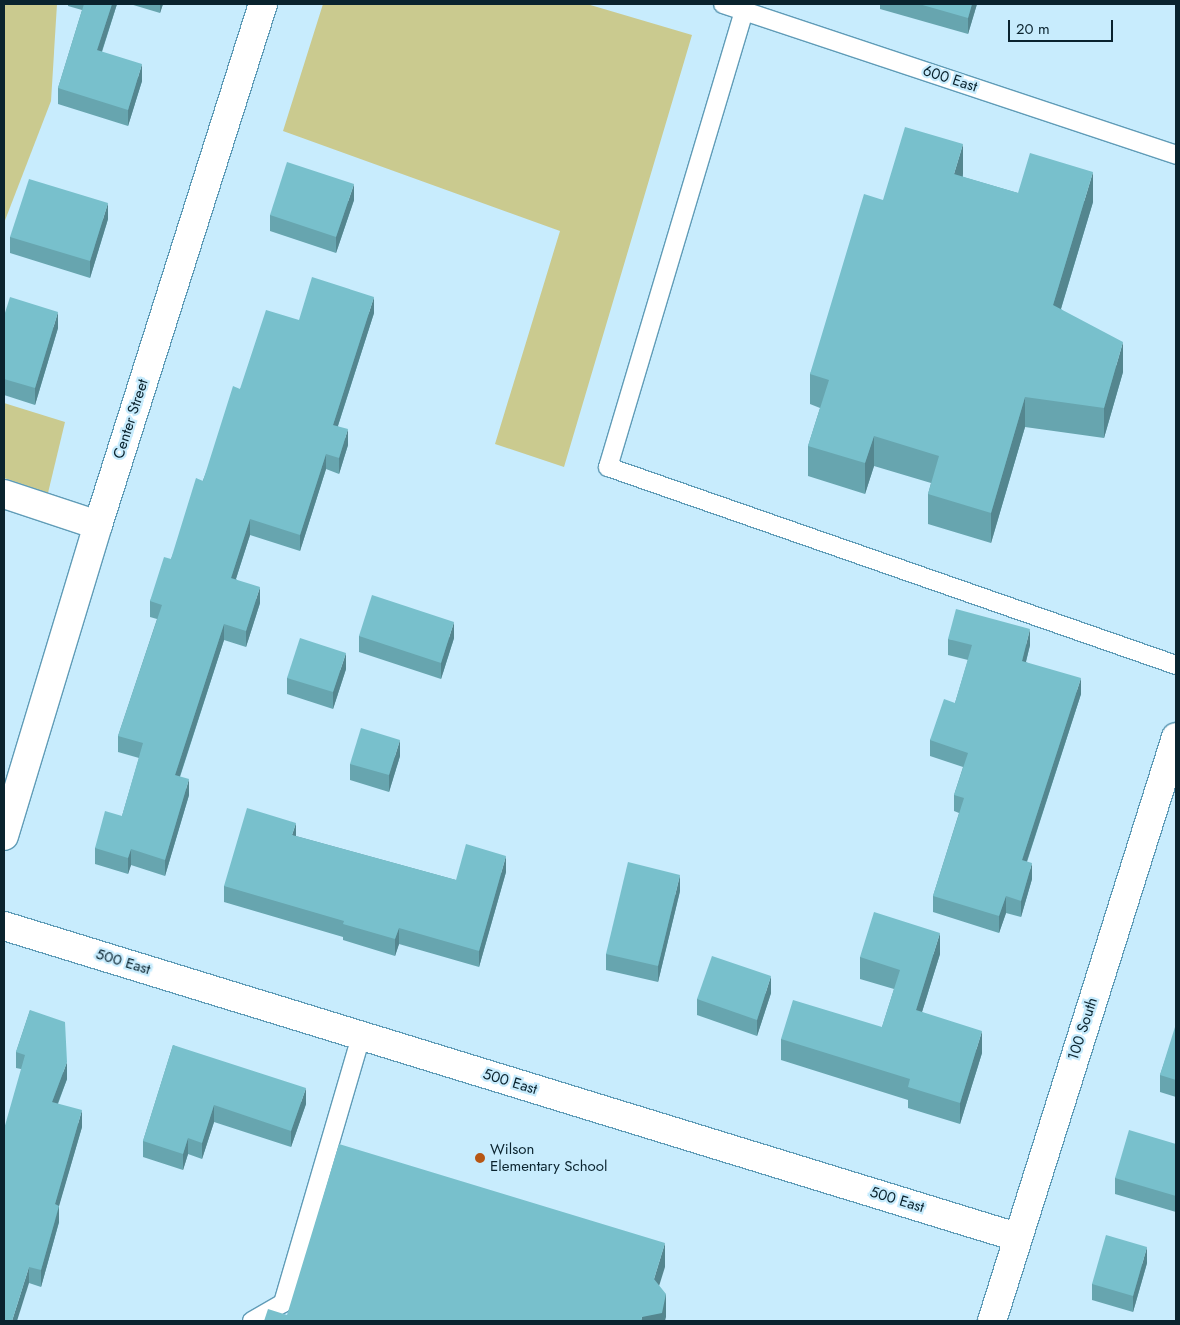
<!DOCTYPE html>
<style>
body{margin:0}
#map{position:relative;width:1180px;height:1325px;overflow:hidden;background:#c8ecfd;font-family:Jost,sans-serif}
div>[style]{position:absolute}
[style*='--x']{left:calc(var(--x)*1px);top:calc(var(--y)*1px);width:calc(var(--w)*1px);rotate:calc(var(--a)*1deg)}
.green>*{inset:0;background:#caca8f}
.roads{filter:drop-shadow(1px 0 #609cb7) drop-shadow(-1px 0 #609cb7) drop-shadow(0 1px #609cb7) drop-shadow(0 -1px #609cb7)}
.lane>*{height:18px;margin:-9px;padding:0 9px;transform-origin:9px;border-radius:9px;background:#fff}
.street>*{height:28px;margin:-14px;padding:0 14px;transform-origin:14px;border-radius:14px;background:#fff}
.secondary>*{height:28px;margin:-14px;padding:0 14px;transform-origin:14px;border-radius:14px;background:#fff}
.wall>*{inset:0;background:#67a5af}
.shaded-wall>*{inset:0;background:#54868f}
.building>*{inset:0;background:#78c0cc}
.dots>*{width:14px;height:14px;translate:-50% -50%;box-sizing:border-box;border:2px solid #c8ecfd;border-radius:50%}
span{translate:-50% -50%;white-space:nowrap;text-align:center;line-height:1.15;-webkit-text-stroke:4.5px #c8ecfd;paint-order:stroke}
.street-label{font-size:15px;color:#0a232e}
.poi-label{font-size:15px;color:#0a232e}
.left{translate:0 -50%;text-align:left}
.frame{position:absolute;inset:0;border:5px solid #0a232e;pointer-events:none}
.scale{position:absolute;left:1008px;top:20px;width:105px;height:22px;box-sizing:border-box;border:2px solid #0a232e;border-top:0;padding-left:6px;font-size:15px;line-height:18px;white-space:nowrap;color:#0a232e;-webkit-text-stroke:4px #c8ecfd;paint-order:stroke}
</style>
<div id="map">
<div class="green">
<div style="clip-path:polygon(4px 4px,57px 4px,51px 101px,4px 223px)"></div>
<div style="clip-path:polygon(323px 4px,587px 4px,692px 35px,564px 467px,495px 444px,560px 231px,283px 131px)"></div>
<div style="clip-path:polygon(4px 403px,65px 422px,48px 493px,4px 478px)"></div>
</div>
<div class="roads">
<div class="lane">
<div style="--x:723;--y:4;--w:478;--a:18.4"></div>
<div style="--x:744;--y:11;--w:476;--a:106.6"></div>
<div style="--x:608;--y:467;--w:602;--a:19.22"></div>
<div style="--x:252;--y:1321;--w:36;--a:-30"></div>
<div style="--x:283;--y:1303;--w:278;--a:-73.7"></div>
</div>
<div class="street">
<div style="--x:4;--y:494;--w:99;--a:18.3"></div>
<div style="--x:4;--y:926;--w:1060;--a:17.07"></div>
<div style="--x:992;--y:1321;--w:612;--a:-72.51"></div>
</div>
<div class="secondary">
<div style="--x:4;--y:836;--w:325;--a:-73.2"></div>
<div style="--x:98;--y:525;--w:547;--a:-72.43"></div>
</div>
</div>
<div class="wall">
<div style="clip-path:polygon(68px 4px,117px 4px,102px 52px,142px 81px,128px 126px,58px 104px,58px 88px,82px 10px,68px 6px)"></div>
<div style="clip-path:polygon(130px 4px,163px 4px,160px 13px)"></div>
<div style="clip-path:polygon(880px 4px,977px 4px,968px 34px,880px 9px)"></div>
<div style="clip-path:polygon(963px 174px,963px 177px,1018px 193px,1093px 202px,1061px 309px,1123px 372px,1104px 438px,1025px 427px,991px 543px,928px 524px,928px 494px,931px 483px,874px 466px,865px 494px,808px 476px,808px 446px,820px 408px,810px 404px,810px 374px,883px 200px)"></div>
<div style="clip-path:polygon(354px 200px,336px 253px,270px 231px,270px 215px)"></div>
<div style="clip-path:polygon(108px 219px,90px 278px,10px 253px,10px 237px)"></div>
<div style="clip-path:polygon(374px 313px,338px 426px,348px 445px,339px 474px,326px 469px,300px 551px,250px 535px,236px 579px,260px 603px,246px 647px,224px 640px,180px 777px,189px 795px,165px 876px,131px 865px,128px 874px,95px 864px,95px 848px,122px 816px,139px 758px,118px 752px,118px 736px,157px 619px,150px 617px,150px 601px,171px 559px,240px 389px,299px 320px)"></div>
<div style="clip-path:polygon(4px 316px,58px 328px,35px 405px,4px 395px)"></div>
<div style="clip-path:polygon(359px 636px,454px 638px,441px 679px,359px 652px)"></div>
<div style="clip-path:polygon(948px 639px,1030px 645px,1026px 662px,1081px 694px,1027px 862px,1032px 879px,1021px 917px,1006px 913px,999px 933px,933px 912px,933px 896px,959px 813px,954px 811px,954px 795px,963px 767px,930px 756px,930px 740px,955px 703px,968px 660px,948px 655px)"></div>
<div style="clip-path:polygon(346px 669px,333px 709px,287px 694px,287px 678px)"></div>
<div style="clip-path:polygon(400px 756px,389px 792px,350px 780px,350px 764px)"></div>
<div style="clip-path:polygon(296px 836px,456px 880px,506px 872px,479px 967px,399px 944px,395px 956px,343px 940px,343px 937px,224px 902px,224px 886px)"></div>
<div style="clip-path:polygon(680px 891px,658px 982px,606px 970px,606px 954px)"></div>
<div style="clip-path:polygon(940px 954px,922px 1012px,982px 1053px,960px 1124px,908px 1108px,908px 1100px,781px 1060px,781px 1039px,882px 1027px,894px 989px,860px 979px,860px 957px)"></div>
<div style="clip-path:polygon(771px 993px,757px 1036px,697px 1015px,697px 999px)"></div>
<div style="clip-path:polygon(30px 1010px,67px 1079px,58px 1104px,82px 1127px,59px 1205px,59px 1222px,41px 1287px,29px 1283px,21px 1069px,16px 1068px,16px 1052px)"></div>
<div style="clip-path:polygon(1176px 1028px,1176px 1097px,1160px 1092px,1160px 1075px)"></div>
<div style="clip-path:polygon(173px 1045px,306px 1104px,291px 1147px,214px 1122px,202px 1159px,188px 1154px,183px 1170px,143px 1157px,143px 1141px)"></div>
<div style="clip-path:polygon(1176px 1144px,1176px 1212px,1115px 1194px,1115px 1178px)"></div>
<div style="clip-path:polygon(1147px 1263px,1133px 1312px,1092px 1300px,1092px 1284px)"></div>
</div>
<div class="shaded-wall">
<div style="clip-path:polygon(112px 4px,117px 4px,97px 66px,97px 50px)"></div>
<div style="clip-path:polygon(160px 4px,163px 4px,160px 13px)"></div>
<div style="clip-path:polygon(972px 4px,977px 4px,968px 34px,968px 18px)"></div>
<div style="clip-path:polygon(142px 64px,142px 81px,128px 126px,128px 110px)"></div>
<div style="clip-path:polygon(963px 144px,963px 174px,954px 204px,954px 174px)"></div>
<div style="clip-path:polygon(1093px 172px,1093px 202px,1053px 335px,1053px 305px)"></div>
<div style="clip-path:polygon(354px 184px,354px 200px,336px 253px,336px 237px)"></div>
<div style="clip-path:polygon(108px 203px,108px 219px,90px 278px,90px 261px)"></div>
<div style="clip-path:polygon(374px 297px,374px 313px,333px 441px,333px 425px)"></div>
<div style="clip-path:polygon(58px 312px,58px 328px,35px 405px,35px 388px)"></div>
<div style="clip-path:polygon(1123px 342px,1123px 372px,1104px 438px,1104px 408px)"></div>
<div style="clip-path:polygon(1025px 397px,1025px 427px,991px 543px,991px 513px)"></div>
<div style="clip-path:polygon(348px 429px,348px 445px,339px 474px,339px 458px)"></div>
<div style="clip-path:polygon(874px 436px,874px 466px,865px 494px,865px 463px)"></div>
<div style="clip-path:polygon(326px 454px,326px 469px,300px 551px,300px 535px)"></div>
<div style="clip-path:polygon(250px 519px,250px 535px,231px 594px,231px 578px)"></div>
<div style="clip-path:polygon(260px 587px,260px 603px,246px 647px,246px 631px)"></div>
<div style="clip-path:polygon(454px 622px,454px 638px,441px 679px,441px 663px)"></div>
<div style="clip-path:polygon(224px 624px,224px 640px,175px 791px,175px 775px)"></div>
<div style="clip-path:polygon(1030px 629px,1030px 645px,1022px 677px,1022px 661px)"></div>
<div style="clip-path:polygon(346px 653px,346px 669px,333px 709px,333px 692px)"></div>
<div style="clip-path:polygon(1081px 678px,1081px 694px,1022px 876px,1022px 860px)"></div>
<div style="clip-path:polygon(400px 740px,400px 756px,389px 792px,389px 775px)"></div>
<div style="clip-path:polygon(189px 779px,189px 795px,165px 876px,165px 860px)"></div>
<div style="clip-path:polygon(296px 823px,296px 839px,292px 835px)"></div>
<div style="clip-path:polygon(131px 849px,131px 865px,128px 874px,128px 858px)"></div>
<div style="clip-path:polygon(506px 856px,506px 872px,479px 967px,479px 951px)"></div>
<div style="clip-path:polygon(1032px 863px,1032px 879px,1021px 917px,1021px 901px)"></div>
<div style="clip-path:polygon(680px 875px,680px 891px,658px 982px,658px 966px)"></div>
<div style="clip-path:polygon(1006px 896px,1006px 913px,999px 933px,999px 916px)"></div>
<div style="clip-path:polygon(399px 928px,399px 944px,395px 956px,395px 939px)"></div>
<div style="clip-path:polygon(940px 933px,940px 954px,916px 1031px,916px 1010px)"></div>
<div style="clip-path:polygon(771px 976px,771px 993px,757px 1036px,757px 1020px)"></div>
<div style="clip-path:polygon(982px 1031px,982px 1053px,960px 1124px,960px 1103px)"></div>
<div style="clip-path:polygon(67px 1062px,67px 1079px,52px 1118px,52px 1102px)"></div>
<div style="clip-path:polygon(306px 1088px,306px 1104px,291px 1147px,291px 1131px)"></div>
<div style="clip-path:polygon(214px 1105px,214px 1122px,202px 1159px,202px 1143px)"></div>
<div style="clip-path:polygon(82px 1110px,82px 1127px,55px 1220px,55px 1204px)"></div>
<div style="clip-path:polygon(188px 1138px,188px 1154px,183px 1170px,183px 1154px)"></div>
<div style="clip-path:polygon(59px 1206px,59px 1222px,41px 1287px,41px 1270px)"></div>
<div style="clip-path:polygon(665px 1243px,665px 1267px,654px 1302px,654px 1279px)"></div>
<div style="clip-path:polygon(1147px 1247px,1147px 1263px,1133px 1312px,1133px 1296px)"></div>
<div style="clip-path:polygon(29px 1267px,29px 1283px,17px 1321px,12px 1321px)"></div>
<div style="clip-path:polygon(666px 1294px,666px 1317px,665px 1321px,641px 1321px,642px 1317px)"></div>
</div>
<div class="building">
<div style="clip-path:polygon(84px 4px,112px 4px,97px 50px,142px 64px,128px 110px,58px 88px)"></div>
<div style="clip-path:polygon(919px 4px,972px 4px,968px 18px)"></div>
<div style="clip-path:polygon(905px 127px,963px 144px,954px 174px,1018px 193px,1030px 153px,1093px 172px,1053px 305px,1123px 342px,1104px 408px,1025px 397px,991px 513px,928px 494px,939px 456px,874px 436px,865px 463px,808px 446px,829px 380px,810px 374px,864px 194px,883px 200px)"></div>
<div style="clip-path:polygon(287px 162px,354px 184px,336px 237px,270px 215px)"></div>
<div style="clip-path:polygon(29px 179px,108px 203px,90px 261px,10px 237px)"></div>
<div style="clip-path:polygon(312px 277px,374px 297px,333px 425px,348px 429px,339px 458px,326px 454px,300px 535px,250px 519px,231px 578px,260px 587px,246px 631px,224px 624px,175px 775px,189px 779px,165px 860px,131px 849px,128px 858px,95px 848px,105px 811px,122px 816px,143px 743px,118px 736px,162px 605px,150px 601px,164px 557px,171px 559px,196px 478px,203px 481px,233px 386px,240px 389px,266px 310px,299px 320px)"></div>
<div style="clip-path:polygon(10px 297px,58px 312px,35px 388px,4px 379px,4px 316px)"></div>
<div style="clip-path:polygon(372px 595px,454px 622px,441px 663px,359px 636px)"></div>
<div style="clip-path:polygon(956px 609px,1030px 629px,1022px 661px,1081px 678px,1022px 860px,1032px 863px,1021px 901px,1006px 896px,999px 916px,933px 896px,964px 798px,954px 795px,968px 753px,930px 740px,944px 699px,955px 703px,972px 645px,948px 639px)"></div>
<div style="clip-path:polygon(300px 638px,346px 653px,333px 692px,287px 678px)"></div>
<div style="clip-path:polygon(361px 728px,400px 740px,389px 775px,350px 764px)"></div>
<div style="clip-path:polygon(247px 808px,296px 823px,292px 835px,456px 880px,466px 844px,506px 856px,479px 951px,399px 928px,395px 939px,343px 924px,344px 921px,224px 886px)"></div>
<div style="clip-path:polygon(628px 862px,680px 875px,658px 966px,606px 954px)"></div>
<div style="clip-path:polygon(874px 912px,940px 933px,916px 1010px,982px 1031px,960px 1103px,908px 1087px,910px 1079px,781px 1039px,793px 1000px,882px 1027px,900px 970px,860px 957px)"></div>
<div style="clip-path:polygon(712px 956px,771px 976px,757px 1020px,697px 999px)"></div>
<div style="clip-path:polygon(30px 1010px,65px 1022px,67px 1062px,52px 1102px,82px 1110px,55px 1204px,59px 1206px,41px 1270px,29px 1267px,12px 1321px,4px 1321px,4px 1129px,25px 1055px,16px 1052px)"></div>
<div style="clip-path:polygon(1175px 1027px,1176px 1028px,1176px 1080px,1160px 1075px)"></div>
<div style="clip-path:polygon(173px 1045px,306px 1088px,291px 1131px,214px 1105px,202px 1143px,188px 1138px,183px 1154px,143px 1141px)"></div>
<div style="clip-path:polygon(1129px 1130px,1176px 1144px,1176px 1196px,1115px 1178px)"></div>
<div style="clip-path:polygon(339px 1144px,665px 1243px,654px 1279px,666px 1294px,662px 1313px,642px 1317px,641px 1321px,264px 1321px,268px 1309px,287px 1315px)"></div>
<div style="clip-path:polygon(1106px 1235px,1147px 1247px,1133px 1296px,1092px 1284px)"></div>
</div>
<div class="dots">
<div style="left:480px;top:1158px;background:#b75614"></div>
</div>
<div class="street-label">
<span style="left:950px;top:79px;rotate:18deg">600 East</span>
<span style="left:131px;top:419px;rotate:-72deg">Center Street</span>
<span style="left:123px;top:962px;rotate:17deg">500 East</span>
<span style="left:1083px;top:1029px;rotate:-72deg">100 South</span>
<span style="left:510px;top:1082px;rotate:17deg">500 East</span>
<span style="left:897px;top:1200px;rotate:17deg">500 East</span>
</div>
<div class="poi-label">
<span class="left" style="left:490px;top:1158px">Wilson<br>Elementary School</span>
</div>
<div class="frame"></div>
<div class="scale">20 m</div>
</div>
